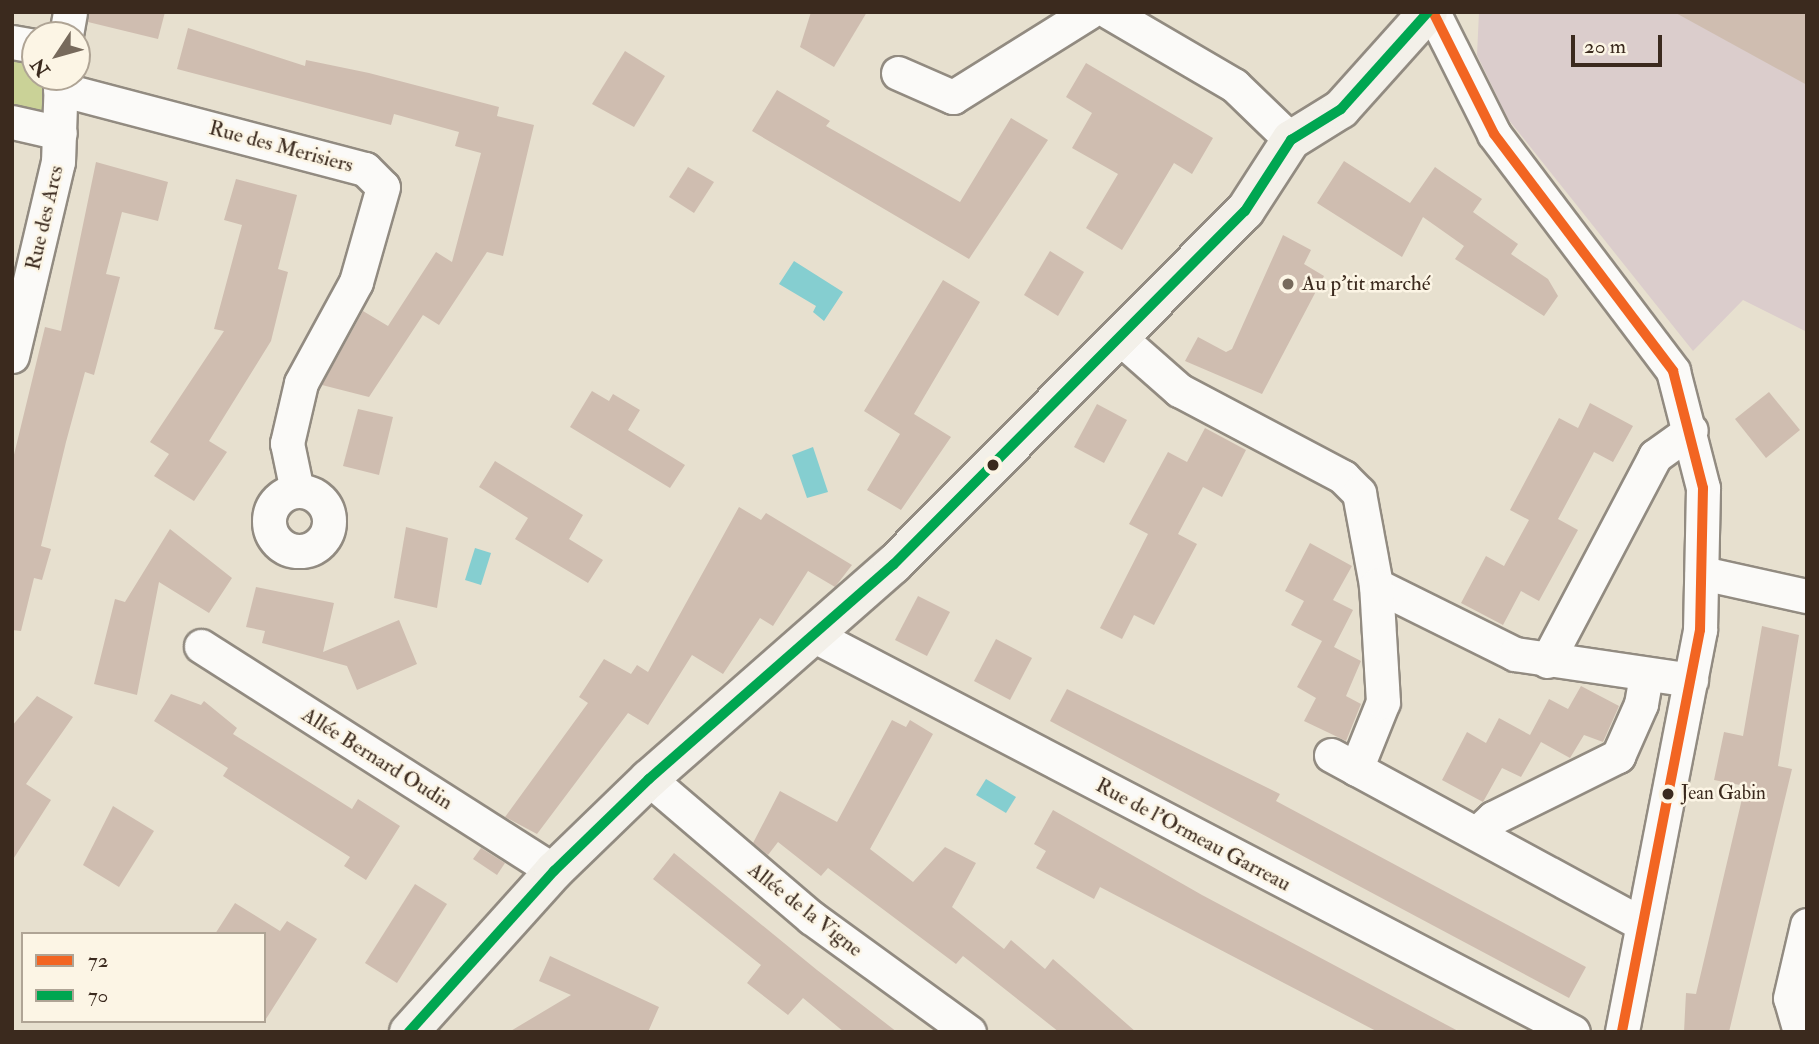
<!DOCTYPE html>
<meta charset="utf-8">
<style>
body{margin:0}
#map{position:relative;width:1819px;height:1044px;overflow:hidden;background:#e7e0cf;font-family:"IM FELL Double Pica",serif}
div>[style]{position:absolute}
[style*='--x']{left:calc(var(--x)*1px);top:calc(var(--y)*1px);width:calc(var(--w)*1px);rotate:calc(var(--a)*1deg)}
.industrial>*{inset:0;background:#dbcdcc}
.green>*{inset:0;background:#cad297}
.water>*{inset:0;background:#85ced0}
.building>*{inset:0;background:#cfbdb0}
.roads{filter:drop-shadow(2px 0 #928b81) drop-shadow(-2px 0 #928b81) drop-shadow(0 2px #928b81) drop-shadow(0 -2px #928b81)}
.street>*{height:33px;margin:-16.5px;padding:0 16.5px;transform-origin:16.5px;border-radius:16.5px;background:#fbfaf8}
.street>.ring{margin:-16.5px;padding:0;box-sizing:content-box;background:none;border:33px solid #fbfaf8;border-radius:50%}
.secondary>*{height:38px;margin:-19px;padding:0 19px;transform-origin:19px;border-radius:19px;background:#f3f0e9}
.bus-1>*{height:10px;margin:-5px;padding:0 5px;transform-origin:5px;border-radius:5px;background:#f26522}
.bus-2>*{height:10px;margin:-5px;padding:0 5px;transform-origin:5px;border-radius:5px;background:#00a651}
.dots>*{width:19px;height:19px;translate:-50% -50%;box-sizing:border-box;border:4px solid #fcf5e5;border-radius:50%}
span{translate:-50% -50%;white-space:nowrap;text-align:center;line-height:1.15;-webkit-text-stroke:5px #fcf5e5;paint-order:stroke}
.bus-label{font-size:19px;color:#3b2a1e}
.left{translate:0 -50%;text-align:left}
.street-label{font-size:21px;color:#3b2a1e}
.poi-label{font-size:21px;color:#3b2a1e}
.frame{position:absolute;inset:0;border:14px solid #3b2a1e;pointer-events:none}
.legend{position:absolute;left:21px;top:932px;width:245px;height:91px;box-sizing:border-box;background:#fcf5e5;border:2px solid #afa495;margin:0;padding:9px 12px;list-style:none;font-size:21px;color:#3b2a1e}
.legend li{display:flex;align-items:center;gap:14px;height:35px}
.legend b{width:35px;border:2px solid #afa495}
.north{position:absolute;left:21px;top:21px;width:70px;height:70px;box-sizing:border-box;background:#fcf5e5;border:2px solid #afa495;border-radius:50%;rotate:234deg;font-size:19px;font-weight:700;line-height:28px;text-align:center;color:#3b2a1e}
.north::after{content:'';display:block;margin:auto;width:24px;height:32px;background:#776a5c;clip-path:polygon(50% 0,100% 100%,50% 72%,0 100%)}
.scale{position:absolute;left:1571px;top:35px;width:91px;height:32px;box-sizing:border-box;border:4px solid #3b2a1e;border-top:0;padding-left:9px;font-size:21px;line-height:24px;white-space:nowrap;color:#3b2a1e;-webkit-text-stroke:5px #fcf5e5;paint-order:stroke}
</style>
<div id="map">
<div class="industrial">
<div style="clip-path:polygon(1479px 12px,1807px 12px,1807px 332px,1743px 300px,1693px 351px,1508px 119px,1477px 55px)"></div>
</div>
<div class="green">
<div style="clip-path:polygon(12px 51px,35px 54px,35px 77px,47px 77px,43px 110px,36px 116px,12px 115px)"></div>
</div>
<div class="water">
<div style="clip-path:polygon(794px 261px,843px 292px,824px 321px,813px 312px,816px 306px,779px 284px)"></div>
<div style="clip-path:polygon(813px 447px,828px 492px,807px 498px,792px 455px)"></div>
<div style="clip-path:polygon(475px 548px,491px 553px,481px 585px,465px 580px)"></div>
<div style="clip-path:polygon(986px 779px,1016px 797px,1006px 813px,976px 795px)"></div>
</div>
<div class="building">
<div style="clip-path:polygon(89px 12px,165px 12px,158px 39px,88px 22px)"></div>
<div style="clip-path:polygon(811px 12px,867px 12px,834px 67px,800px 47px)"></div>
<div style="clip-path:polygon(1674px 12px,1807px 12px,1807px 85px)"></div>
<div style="clip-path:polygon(188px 28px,305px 66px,306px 60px,369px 73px,499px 107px,497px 116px,534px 125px,503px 256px,487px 252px,439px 325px,423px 315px,369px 397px,322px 385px,363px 311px,388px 326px,436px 252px,452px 262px,481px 153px,455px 146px,459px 132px,394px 114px,391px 125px,177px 69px)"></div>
<div style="clip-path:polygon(625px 51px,665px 76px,634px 127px,592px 104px)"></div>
<div style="clip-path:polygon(1086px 63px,1213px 138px,1192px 174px,1174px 163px,1122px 250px,1086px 228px,1118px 174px,1072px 148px,1092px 113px,1066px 97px)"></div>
<div style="clip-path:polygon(777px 90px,830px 121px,826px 126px,960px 202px,1011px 118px,1048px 140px,969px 259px,752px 131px)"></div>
<div style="clip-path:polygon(1344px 161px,1410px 203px,1435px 167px,1442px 172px,1482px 199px,1473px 212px,1518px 244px,1511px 254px,1548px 279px,1558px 296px,1544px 316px,1455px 259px,1464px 246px,1423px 217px,1402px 257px,1317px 203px)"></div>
<div style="clip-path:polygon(96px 162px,168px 182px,158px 221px,122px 212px,106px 274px,120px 277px,94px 375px,85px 372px,66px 442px,41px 546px,51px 549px,42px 580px,34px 578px,21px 631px,12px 630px,12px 463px,45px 327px,61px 331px)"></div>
<div style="clip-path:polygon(688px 167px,714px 182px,694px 213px,669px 197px)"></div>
<div style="clip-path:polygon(236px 179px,297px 195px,278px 269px,288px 272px,271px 341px,209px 441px,227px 452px,194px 501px,154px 476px,169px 454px,150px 442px,224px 331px,214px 329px,242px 225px,224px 220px)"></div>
<div style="clip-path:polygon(1283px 235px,1311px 250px,1304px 264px,1324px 276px,1262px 394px,1185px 361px,1198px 337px,1226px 352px,1232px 349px)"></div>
<div style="clip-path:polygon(1050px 251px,1084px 272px,1058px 316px,1024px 295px)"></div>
<div style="clip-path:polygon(943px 280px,980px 302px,914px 414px,951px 437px,901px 510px,867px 490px,900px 434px,864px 411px)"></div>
<div style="clip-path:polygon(592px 391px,609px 401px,613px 394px,640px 410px,628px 430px,685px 465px,670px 488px,570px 427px)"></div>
<div style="clip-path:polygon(1769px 392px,1800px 430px,1766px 458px,1735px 419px)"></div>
<div style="clip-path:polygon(1590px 403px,1633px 426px,1613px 462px,1594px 452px,1558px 519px,1578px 530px,1539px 601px,1521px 591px,1503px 625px,1461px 603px,1486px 556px,1504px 566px,1529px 520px,1510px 510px,1559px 418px,1578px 428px)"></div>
<div style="clip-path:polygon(1097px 404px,1127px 420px,1104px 463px,1074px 447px)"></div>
<div style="clip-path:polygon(358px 409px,393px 417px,379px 475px,343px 466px)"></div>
<div style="clip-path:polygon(1205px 428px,1246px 450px,1222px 497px,1203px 487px,1178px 534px,1197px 544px,1154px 625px,1134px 615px,1122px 639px,1100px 628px,1148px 534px,1129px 524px,1168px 452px,1187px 462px)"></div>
<div style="clip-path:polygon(495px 461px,583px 515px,569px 539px,603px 560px,588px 583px,515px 539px,528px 518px,479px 487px)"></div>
<div style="clip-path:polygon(739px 507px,761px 520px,766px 513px,852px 565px,835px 587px,808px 571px,773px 626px,760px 618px,723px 674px,692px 655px,648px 725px,628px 713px,537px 834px,505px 817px,588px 703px,579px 697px,604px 659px,631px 674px,637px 665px,648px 672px)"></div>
<div style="clip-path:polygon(406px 527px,448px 538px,437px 608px,394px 598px)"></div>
<div style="clip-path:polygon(170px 529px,232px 578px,209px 613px,159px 582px,137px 695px,94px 684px,115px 599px,125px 602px)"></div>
<div style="clip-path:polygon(1310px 543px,1352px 566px,1333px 600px,1353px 610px,1334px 647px,1361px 661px,1346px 696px,1361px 704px,1346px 741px,1304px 721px,1316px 698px,1297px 687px,1322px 641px,1291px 625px,1304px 601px,1285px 591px)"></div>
<div style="clip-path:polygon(256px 587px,334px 603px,323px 652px,399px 620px,417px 664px,357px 690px,347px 666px,262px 643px,265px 631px,246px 627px)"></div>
<div style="clip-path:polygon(918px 596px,950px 612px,927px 656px,895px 640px)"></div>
<div style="clip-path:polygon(1762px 626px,1799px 635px,1778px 766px,1792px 769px,1729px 1032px,1684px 1032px,1686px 993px,1696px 994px,1745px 786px,1714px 780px,1724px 732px,1743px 736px)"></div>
<div style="clip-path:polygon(996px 639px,1032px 658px,1010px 700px,974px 681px)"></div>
<div style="clip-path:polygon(1581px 686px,1619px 706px,1603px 742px,1584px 735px,1570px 758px,1541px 742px,1521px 777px,1502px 768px,1483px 802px,1442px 780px,1467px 732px,1486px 743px,1499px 718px,1530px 735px,1549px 699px,1568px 709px)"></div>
<div style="clip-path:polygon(1067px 689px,1280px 794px,1276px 801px,1586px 967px,1569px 998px,1050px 721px)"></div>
<div style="clip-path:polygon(171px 694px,201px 705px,204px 701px,237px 728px,233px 734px,352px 809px,358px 799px,400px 826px,366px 880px,344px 866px,350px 857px,223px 776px,228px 768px,154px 721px)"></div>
<div style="clip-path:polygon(37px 696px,73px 717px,26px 784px,51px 800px,12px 861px,12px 726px)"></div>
<div style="clip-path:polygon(892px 720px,906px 727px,910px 720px,933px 734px,870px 849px,913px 882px,945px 847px,976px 863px,952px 907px,1004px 949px,1011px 940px,1045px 969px,1053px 959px,1136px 1032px,1059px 1032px,963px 956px,956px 964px,828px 868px,821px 876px,778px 842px,768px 855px,753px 843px,780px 791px,837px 822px)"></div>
<div style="clip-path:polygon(113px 806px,154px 831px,119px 887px,83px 865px)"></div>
<div style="clip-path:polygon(1053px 810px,1202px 895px,1460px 1032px,1378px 1032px,1100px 887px,1094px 899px,1036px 868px,1046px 851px,1034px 844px)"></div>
<div style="clip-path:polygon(481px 848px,505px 863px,497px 875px,473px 859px)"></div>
<div style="clip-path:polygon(674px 853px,817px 970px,897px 1032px,844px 1032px,803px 998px,788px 1015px,747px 983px,761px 965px,653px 879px)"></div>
<div style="clip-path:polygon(415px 884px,447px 904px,397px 983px,365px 963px)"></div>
<div style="clip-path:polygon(235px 903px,280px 931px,287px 921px,317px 939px,264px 1022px,264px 934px,215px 934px)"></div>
<div style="clip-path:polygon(550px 956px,659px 1007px,648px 1032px,509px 1032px,571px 995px,539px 981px)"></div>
</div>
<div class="roads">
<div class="street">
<div style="--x:1109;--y:12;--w:145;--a:30.3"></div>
<div style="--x:1234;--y:85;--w:79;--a:44"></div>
<div style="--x:1433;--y:12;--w:136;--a:63.4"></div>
<div style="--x:1494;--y:134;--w:297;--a:52.9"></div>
<div style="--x:1673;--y:371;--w:121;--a:75.6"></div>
<div style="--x:1703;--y:488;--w:142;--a:91.2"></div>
<div style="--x:1700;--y:630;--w:409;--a:101"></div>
<div style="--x:66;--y:35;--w:23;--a:-80"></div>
<div style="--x:12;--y:42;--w:23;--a:10"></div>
<div style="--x:898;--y:73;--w:60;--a:23.6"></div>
<div style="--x:953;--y:97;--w:160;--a:-32"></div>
<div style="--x:60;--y:89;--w:315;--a:14.7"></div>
<div style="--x:365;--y:169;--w:25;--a:45"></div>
<div style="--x:383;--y:187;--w:99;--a:105.9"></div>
<div style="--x:356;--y:282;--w:115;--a:118.6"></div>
<div style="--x:301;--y:383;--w:62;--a:103.1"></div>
<div style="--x:287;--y:443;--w:49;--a:78.2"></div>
<div style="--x:12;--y:122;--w:49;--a:12.9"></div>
<div style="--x:1120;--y:338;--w:79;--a:41.4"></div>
<div style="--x:1179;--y:390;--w:186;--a:27.9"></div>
<div style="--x:1343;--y:477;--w:23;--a:45"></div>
<div style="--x:1359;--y:493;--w:94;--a:79.5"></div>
<div style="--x:1376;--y:585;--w:155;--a:26.4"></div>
<div style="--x:1515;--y:654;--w:178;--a:8.4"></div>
<div style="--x:12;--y:356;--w:199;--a:-76.7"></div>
<div style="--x:58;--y:162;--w:85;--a:-88"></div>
<div class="ring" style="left:269px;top:491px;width:27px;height:27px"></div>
<div style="--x:1702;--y:573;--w:107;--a:12.4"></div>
<div style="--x:815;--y:636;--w:855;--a:27.58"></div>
<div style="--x:201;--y:646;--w:419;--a:32.5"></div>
<div style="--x:1547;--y:661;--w:232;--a:-62.2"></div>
<div style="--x:1655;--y:456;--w:44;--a:-35.8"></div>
<div style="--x:1331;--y:755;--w:353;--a:28.5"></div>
<div style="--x:1356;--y:769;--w:72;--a:-68.1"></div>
<div style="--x:1383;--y:702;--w:117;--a:-93.4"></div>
<div style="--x:649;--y:779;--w:214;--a:40.5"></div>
<div style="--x:812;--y:918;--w:194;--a:36"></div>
<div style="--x:1477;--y:833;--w:22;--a:-43"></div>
<div style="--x:1493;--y:818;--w:140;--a:-26.4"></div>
<div style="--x:1618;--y:756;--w:57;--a:-66.1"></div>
<div style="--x:1641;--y:704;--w:29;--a:-80"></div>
<div style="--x:1800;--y:1032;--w:35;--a:-106"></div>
<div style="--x:1790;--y:998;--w:75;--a:-76.9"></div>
</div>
<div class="secondary">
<div style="--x:409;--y:1032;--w:217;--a:-48"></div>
<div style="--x:554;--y:871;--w:132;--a:-44.1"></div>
<div style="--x:649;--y:779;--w:325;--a:-41.3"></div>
<div style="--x:893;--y:565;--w:499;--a:-45.2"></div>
<div style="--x:1245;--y:211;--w:85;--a:-57.1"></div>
<div style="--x:1291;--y:140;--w:59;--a:-31.8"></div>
<div style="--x:1341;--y:109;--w:130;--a:-48.1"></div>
</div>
</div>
<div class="bus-1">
<div style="--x:1433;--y:12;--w:136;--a:63.4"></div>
<div style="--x:1494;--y:134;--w:297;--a:52.9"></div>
<div style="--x:1673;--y:371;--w:121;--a:75.6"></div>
<div style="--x:1703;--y:488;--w:142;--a:91.2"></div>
<div style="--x:1700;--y:630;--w:409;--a:101"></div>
</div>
<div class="bus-2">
<div style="--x:409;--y:1032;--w:217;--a:-48"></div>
<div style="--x:554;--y:871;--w:132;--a:-44.1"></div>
<div style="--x:649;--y:779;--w:325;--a:-41.3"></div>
<div style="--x:893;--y:565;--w:499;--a:-45.2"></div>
<div style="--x:1245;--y:211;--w:85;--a:-57.1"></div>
<div style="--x:1291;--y:140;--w:59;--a:-31.8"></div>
<div style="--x:1341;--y:109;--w:130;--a:-48.1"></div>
</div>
<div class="dots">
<div style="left:1288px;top:284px;background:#776a5c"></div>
<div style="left:993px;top:465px;background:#3b2a1e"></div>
<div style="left:1668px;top:794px;background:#3b2a1e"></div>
</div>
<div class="bus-label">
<span class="left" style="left:1681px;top:794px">Jean Gabin</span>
</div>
<div class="street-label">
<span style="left:281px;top:147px;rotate:15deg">Rue des Merisiers</span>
<span style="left:45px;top:218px;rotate:-77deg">Rue des Arcs</span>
<span style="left:377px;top:759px;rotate:32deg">Allée Bernard Oudin</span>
<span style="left:1193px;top:835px;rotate:28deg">Rue de l'Ormeau Garreau</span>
<span style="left:805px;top:910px;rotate:38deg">Allée de la Vigne</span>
</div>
<div class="poi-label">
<span class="left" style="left:1302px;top:284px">Au p'tit marché</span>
</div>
<div class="frame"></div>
<ul class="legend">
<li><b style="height:9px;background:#f26522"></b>72</li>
<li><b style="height:9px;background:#00a651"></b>70</li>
</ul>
<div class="north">N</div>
<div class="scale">20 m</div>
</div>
